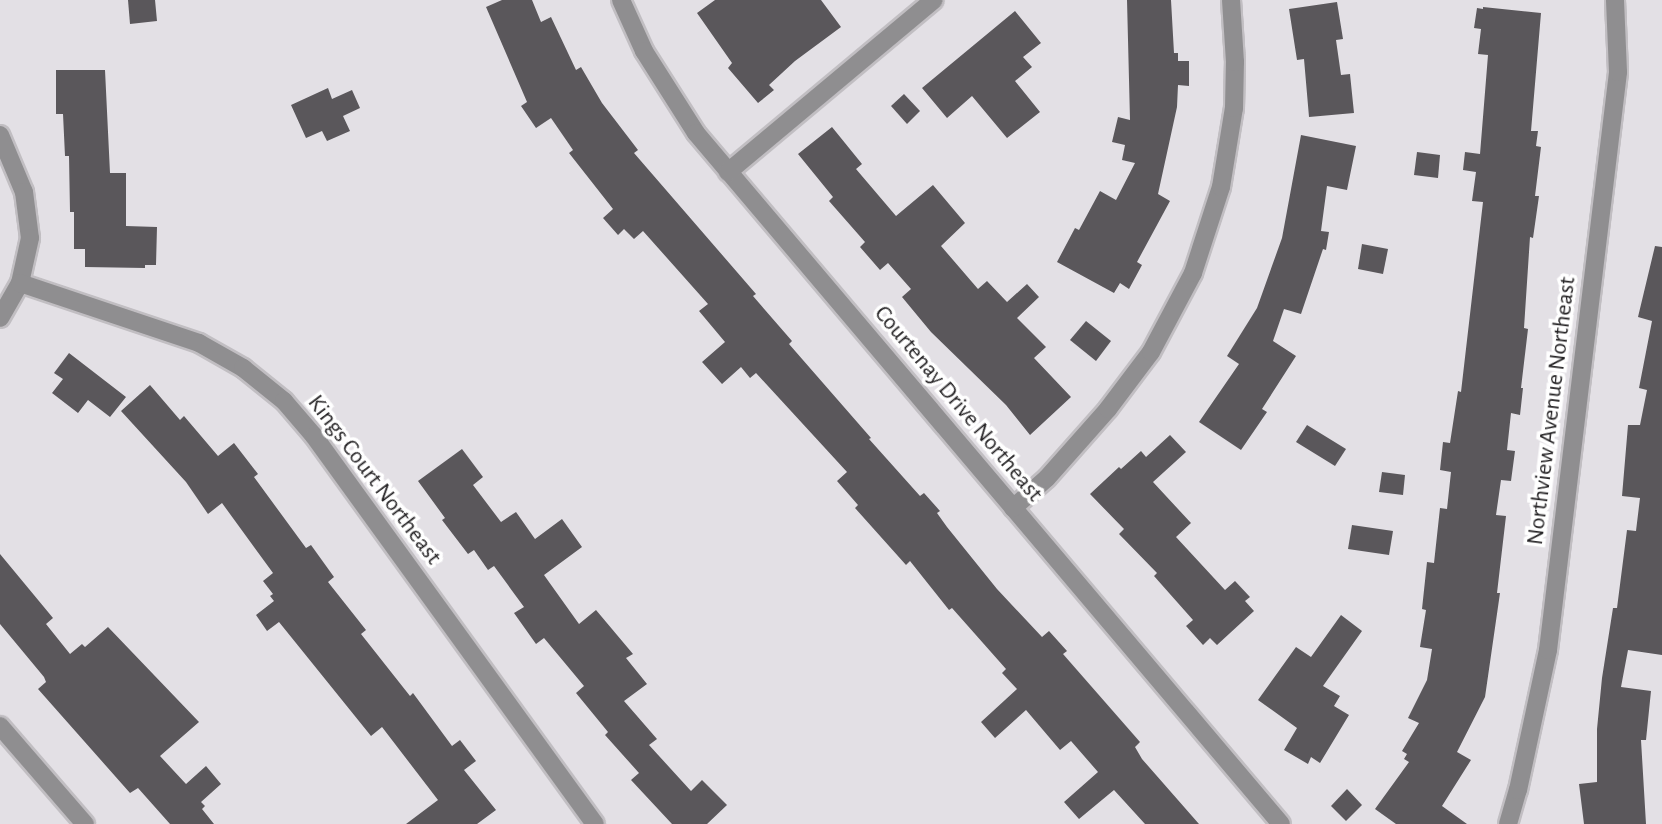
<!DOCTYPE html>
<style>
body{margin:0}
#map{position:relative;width:1662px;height:824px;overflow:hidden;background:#e3e0e5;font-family:"Alegreya Sans",sans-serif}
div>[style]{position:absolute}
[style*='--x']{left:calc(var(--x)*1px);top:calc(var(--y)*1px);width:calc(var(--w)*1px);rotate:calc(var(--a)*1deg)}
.building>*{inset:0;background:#5a575b}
.roads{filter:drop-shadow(2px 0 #c1bec2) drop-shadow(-2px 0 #c1bec2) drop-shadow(0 2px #c1bec2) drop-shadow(0 -2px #c1bec2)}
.minor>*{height:18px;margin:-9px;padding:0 9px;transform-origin:9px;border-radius:9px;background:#8f8e90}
span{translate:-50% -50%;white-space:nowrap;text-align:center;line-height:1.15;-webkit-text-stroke:7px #fff;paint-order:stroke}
.street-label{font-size:24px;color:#242224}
</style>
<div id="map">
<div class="building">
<div style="clip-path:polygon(128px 0,155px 0,157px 21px,130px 24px)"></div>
<div style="clip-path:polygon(502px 0,532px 0,541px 22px,551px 17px,576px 70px,581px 67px,602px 103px,638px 150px,634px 153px,756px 294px,753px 296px,792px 341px,789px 344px,871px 438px,869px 439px,920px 496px,924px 493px,940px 511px,937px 513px,947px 527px,997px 589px,1042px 637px,1049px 631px,1067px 651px,1063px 654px,1140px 742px,1135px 747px,1142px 759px,1199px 824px,1145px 824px,1114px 790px,1079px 819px,1064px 802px,1098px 772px,1071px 741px,1060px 750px,1026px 710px,995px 738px,981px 722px,1017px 689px,1002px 673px,1006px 669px,952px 608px,949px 610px,910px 561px,906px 565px,855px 508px,858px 505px,837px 481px,847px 472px,756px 373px,750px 378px,741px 367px,722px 384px,702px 362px,725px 342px,699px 311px,708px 304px,643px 231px,634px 239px,624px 229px,618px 235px,603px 218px,613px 209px,569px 153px,573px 150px,551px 118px,536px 128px,521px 106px,527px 102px,486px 7px)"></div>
<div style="clip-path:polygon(715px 0,821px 0,841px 27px,795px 61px,769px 85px,774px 90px,758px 103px,728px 68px,732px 63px,697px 13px)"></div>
<div style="clip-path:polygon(1127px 0,1171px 0,1174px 53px,1178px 53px,1178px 61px,1189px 61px,1189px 86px,1178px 85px,1177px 107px,1158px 194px,1170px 201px,1137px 262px,1142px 265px,1129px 289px,1120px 283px,1114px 293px,1057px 262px,1075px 228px,1079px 230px,1100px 191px,1116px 200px,1135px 163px,1122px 160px,1125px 145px,1112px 142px,1118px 117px,1130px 120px)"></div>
<div style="clip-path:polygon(1337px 2px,1343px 39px,1336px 40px,1341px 75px,1350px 74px,1354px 113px,1309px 117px,1304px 59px,1297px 60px,1289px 9px)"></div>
<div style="clip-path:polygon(1483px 7px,1541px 13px,1531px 131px,1538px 131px,1536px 146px,1541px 147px,1535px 196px,1539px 196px,1533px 238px,1530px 237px,1524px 328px,1528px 329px,1521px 388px,1523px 388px,1520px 415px,1511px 413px,1507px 450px,1515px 451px,1511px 481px,1501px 480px,1496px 515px,1506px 516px,1497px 593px,1500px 593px,1485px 697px,1457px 752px,1471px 760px,1442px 806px,1467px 824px,1396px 824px,1375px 809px,1409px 762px,1404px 759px,1407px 754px,1402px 751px,1419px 723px,1408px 718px,1427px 680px,1432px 649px,1420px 647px,1426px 610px,1422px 609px,1427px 562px,1434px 563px,1440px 508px,1447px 509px,1451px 472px,1440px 470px,1443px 442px,1450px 443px,1458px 391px,1461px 392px,1483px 202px,1472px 201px,1476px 172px,1463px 170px,1465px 152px,1480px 154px,1488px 55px,1478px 54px,1481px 29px,1474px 28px,1477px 8px,1483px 9px)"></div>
<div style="clip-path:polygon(1015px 11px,1041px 43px,1023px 57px,1032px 67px,1015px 81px,1040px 112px,1007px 138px,972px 96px,947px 118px,922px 88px)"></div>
<div style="clip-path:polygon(56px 70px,105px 70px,110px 173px,126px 173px,126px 226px,157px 227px,156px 265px,145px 265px,145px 268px,85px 267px,85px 249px,74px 249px,74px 212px,70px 212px,69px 156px,65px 156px,63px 114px,56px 114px)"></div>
<div style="clip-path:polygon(328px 88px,332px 99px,352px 90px,360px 108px,343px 116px,350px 131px,327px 141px,322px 131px,306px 138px,291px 105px)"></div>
<div style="clip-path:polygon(904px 94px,920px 111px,907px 124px,891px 106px)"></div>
<div style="clip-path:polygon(832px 127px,862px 164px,856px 169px,896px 216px,933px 185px,965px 223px,941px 246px,978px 289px,987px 281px,1007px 302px,1027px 284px,1039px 297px,1017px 318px,1046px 347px,1034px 358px,1071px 397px,1030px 435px,1006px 405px,931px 332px,902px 297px,911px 289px,888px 263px,880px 270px,860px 247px,865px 242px,829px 201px,833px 197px,798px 154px)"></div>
<div style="clip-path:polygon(1301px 135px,1356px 146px,1347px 190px,1327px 186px,1321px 231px,1329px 232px,1326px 250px,1323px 249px,1301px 314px,1284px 309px,1273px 341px,1296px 356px,1262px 409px,1267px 412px,1241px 450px,1199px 422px,1239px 364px,1227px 356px,1257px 308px,1282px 238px)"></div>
<div style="clip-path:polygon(1417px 152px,1440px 155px,1438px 178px,1414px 175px)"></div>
<div style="clip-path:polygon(1362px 244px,1388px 249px,1383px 274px,1358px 269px)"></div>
<div style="clip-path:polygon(1655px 246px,1662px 247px,1662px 655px,1628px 650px,1621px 687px,1651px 691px,1646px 740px,1641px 740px,1646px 824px,1584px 824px,1579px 784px,1597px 782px,1597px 729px,1602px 678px,1613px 608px,1617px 608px,1627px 530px,1636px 531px,1640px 498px,1622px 496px,1628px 425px,1640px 425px,1647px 390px,1639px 388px,1652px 321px,1638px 317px)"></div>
<div style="clip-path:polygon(1086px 321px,1111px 341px,1096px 361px,1070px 340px)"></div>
<div style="clip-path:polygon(69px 353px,126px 397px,110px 417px,88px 400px,78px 413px,52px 393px,63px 379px,54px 373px)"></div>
<div style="clip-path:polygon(150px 385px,180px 420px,184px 416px,218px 456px,234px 443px,258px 474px,254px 477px,306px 548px,311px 545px,334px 577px,328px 582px,366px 630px,361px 634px,410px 696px,413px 693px,452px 746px,460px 740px,476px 761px,464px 770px,496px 810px,477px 824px,406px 824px,438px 800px,382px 727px,371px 736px,279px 622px,267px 631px,256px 615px,274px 601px,270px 596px,273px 594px,263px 581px,273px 573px,222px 503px,208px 514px,186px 482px,121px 411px)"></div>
<div style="clip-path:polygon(1307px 425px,1346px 449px,1335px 466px,1296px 442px)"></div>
<div style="clip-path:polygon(1170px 435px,1186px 452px,1153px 482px,1191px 523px,1176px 537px,1225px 590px,1235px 581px,1250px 597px,1245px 601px,1254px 611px,1217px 645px,1210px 638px,1203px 645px,1186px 626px,1193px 620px,1154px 576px,1157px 573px,1119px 534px,1124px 529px,1090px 494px,1119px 467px,1121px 469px,1141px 451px,1146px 457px)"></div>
<div style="clip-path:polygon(462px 449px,483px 477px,473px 485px,501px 522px,516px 512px,535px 539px,562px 519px,582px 547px,544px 575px,579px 624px,596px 610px,633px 654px,626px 658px,647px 684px,624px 701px,657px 739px,649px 745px,691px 791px,702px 780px,727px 805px,707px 824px,672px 824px,631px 780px,639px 773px,605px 735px,608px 732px,576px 693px,584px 686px,544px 638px,536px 644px,514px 613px,524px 607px,494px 566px,488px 570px,474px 550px,468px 554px,442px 520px,445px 518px,418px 481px)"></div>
<div style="clip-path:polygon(1382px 472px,1405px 475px,1403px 495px,1379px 492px)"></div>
<div style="clip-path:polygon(1352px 525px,1393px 531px,1389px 555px,1348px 549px)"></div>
<div style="clip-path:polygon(0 554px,53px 618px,46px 624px,70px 654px,82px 644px,85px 647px,108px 627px,199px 722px,160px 756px,186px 784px,206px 766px,221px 784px,201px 802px,205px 806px,202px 809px,214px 824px,170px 824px,138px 788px,130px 793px,38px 689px,46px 682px,44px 677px,0 624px)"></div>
<div style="clip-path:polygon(1341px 615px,1362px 631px,1323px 686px,1340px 696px,1334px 706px,1349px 715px,1320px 763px,1311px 757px,1308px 764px,1284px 750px,1297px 728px,1258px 700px,1296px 647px,1311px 657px)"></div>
<div style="clip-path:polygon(1347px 789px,1362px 805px,1346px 821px,1331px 806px)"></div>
</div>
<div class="roads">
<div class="minor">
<div style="--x:621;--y:0;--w:56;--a:65.7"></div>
<div style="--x:644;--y:51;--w:97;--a:57.6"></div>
<div style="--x:696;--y:133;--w:905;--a:49.75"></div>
<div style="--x:0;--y:135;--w:62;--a:67.2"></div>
<div style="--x:24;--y:192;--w:46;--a:82.6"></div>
<div style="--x:30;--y:238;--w:46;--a:102.5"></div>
<div style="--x:20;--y:283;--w:40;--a:119.7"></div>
<div style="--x:728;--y:172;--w:268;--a:-39.9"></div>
<div style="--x:20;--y:283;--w:189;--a:18.5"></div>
<div style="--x:199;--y:343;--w:51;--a:29.6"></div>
<div style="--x:243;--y:368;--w:53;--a:38.8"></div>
<div style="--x:284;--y:401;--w:46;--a:49.4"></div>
<div style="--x:314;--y:436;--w:479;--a:54.1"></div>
<div style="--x:1013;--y:508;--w:45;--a:-41.4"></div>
<div style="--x:1047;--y:478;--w:92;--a:-48.5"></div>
<div style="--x:1108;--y:409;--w:71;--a:-53"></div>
<div style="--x:1151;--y:352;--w:89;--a:-62"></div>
<div style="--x:1193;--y:273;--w:90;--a:-72"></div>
<div style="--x:1221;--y:187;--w:80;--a:-80.7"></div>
<div style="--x:1234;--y:108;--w:46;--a:-88.8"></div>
<div style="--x:1235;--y:62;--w:62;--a:-93.7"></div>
<div style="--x:0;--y:726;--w:130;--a:49.1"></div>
<div style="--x:1508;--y:824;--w:35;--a:-74"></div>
<div style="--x:1518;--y:790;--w:143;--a:-77.9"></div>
<div style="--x:1548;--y:650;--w:582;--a:-83.09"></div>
<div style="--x:1618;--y:72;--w:72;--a:-92.4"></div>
</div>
</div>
<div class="street-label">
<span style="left:958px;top:404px;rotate:50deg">Courtenay Drive Northeast</span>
<span style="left:1552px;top:411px;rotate:-83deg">Northview Avenue Northeast</span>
<span style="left:374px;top:480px;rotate:53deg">Kings Court Northeast</span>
</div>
</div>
